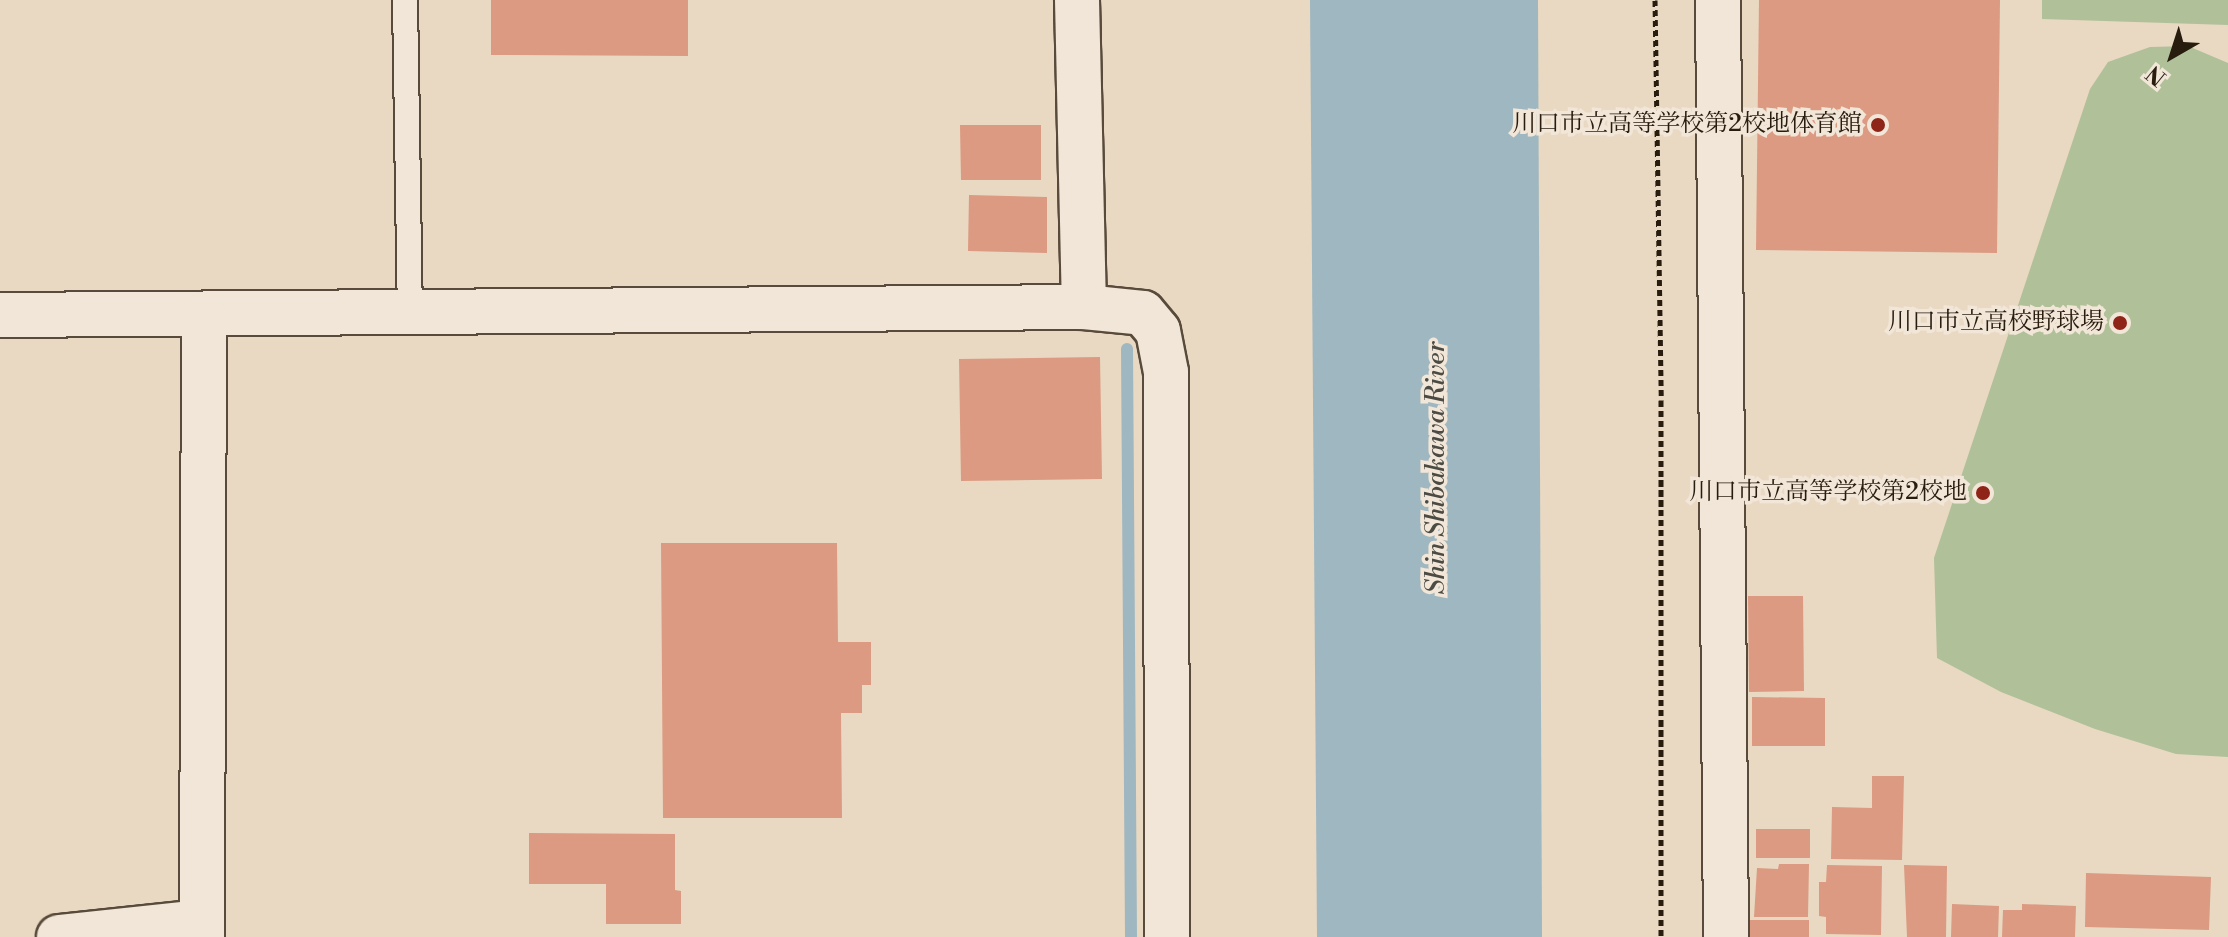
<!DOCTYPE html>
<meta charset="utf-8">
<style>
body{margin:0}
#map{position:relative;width:2228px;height:937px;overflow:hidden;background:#e9d9c2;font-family:"Libre Bodoni","Noto Serif JP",serif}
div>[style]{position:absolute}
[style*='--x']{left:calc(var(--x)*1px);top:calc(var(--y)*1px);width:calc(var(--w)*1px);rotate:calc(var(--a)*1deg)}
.green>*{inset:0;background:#b0c099}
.water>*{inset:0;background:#9fb7c0}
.stream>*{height:12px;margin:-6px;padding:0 6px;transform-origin:6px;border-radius:6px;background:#9fb7c0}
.building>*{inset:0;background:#db9a81}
.path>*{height:5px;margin-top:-2.5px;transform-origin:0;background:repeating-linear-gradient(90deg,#271c0e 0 6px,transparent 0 10px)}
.roads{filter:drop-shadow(2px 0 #584b3b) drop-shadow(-2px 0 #584b3b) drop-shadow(0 2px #584b3b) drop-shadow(0 -2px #584b3b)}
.lane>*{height:24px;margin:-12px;padding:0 12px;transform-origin:12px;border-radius:12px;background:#f1e6d7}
.street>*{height:44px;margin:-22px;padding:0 22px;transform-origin:22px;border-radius:22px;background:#f1e6d7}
.dots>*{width:22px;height:22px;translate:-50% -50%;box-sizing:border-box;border:4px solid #f1e6d7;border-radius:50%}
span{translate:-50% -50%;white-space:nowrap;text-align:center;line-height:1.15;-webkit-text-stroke:7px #f1e6d7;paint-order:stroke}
.poi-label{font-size:24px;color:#271c0e}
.right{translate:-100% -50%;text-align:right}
.water-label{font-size:26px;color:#4b4a43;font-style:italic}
.north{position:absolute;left:2132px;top:16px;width:80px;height:80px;-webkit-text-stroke:6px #f1e6d7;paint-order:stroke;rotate:219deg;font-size:22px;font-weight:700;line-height:32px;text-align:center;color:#271c0e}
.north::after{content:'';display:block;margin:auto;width:28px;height:36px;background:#271c0e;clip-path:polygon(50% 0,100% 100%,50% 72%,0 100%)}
</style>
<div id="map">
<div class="green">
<div style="clip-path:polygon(2042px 0,2228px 0,2228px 25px,2042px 19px)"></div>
<div style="clip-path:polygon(2188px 46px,2228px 63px,2228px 757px,2176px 754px,2095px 729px,2001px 692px,1937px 658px,1934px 558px,2090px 89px,2108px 62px,2150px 47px)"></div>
</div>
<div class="water">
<div style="clip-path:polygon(1310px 0,1538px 0,1542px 937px,1317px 937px)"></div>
</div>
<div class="stream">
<div style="--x:1127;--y:349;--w:588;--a:89.61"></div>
</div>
<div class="building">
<div style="clip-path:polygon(491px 0,688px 0,688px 56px,491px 55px)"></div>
<div style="clip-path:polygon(1759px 0,2000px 0,1997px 253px,1756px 250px)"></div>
<div style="clip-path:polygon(960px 125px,1041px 125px,1041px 180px,961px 180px)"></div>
<div style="clip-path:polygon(969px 195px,1047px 197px,1047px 253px,968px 251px)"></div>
<div style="clip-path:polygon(1100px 357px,1102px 479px,961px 481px,959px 359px)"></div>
<div style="clip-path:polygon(661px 543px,837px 543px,838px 642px,871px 642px,871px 685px,862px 685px,862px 713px,841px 713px,842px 818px,663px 818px)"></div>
<div style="clip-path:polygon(1748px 596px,1803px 596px,1804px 691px,1749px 692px)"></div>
<div style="clip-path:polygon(1752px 697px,1825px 698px,1825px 746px,1752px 746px)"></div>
<div style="clip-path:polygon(1872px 776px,1904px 776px,1902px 860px,1831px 859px,1832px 807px,1872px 808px)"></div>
<div style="clip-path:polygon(1756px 829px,1810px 829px,1810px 858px,1756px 858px)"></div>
<div style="clip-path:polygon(529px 833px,675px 834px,675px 890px,681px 891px,681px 924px,606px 924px,606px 884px,529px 884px)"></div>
<div style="clip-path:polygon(1779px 864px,1809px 864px,1808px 917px,1754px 917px,1757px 868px,1778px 869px)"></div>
<div style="clip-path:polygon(1827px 865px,1882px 866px,1881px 935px,1826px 934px,1826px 917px,1819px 916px,1819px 882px,1826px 882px)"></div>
<div style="clip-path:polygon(1904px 865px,1947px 866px,1946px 937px,1907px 937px)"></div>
<div style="clip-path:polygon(2086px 873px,2211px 877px,2209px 930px,2085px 927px)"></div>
<div style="clip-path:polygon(1952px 904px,1999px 906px,1998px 937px,1951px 937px)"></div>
<div style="clip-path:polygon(2022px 904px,2076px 906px,2075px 937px,2002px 937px,2003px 910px,2022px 910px)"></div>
<div style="clip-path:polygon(1750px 920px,1809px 920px,1809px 937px,1750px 937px)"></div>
</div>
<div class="path">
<div style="--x:1655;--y:0;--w:400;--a:89.1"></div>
<div style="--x:1661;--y:400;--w:537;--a:90"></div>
</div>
<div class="roads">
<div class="lane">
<div style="--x:405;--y:0;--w:312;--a:89.1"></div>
</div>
<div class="street">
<div style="--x:1077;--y:0;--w:307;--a:88.7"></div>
<div style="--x:1084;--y:307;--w:59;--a:5.8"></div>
<div style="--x:1143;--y:313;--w:23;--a:50"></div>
<div style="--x:1158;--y:331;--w:42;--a:79"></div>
<div style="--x:1166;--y:372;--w:565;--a:89.9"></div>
<div style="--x:1718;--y:0;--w:937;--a:89.51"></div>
<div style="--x:0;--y:315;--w:1084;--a:-0.42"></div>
<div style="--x:59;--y:937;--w:143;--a:-6"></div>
<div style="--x:202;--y:937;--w:622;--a:-89.82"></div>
</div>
</div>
<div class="dots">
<div style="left:1878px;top:125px;background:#8f2418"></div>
<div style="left:2120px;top:323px;background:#8f2418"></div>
<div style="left:1983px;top:493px;background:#8f2418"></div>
</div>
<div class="poi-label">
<span class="right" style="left:1862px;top:125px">川口市立高等学校第2校地体育館</span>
<span class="right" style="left:2104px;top:323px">川口市立高校野球場</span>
<span class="right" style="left:1967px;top:493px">川口市立高等学校第2校地</span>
</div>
<div class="water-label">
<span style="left:1437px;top:468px;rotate:-90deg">Shin Shibakawa River</span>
</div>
<div class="north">N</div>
</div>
